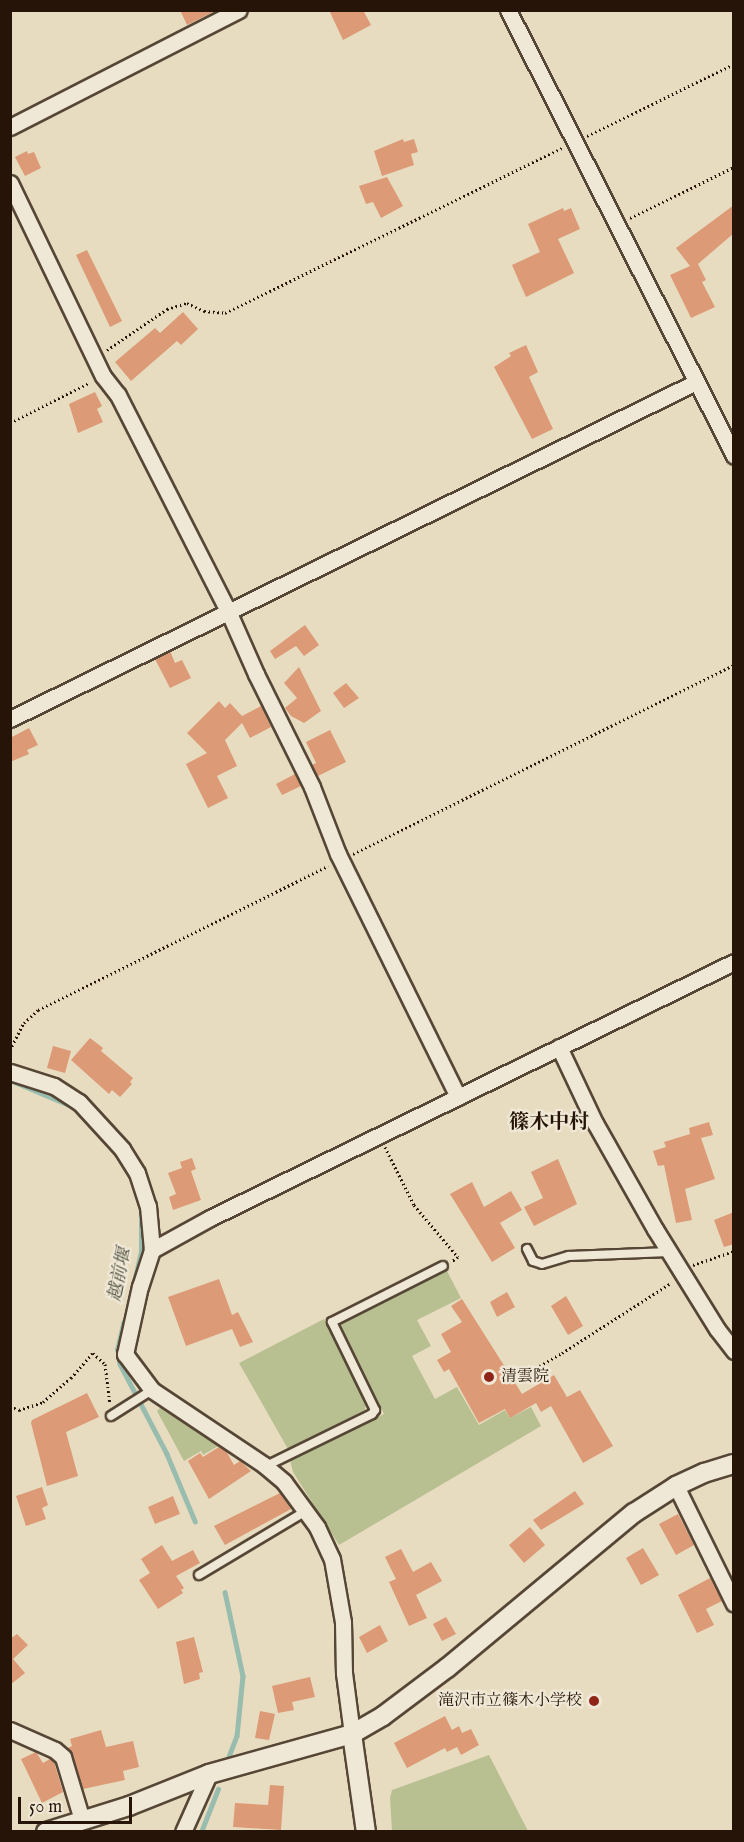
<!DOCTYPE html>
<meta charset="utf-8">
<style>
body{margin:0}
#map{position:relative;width:744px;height:1842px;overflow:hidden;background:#e8dcc0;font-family:"IM FELL English","Noto Serif JP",serif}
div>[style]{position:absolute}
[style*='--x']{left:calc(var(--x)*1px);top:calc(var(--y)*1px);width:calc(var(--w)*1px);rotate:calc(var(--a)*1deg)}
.green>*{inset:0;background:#b8c091}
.stream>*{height:4.5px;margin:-2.25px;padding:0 2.25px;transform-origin:2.25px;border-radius:2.25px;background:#98bcad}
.building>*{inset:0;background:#dc9a76}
.path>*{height:3px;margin-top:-1.5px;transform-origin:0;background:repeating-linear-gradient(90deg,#251407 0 1.5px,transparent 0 4.5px)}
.roads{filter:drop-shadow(2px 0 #564635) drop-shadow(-2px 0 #564635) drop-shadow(0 2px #564635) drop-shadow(0 -2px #564635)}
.service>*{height:8px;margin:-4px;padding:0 4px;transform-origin:4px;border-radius:4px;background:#f0e8d6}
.minor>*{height:15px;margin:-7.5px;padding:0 7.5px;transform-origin:7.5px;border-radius:7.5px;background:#f0e8d6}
.tertiary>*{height:18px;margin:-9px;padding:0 9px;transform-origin:9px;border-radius:9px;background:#f0e8d6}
.dots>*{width:16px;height:16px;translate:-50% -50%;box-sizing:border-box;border:3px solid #f0e8d6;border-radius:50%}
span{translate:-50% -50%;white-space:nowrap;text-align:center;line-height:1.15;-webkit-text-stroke:4.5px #f0e8d6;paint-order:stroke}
.poi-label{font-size:16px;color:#251407}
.left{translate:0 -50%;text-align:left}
.right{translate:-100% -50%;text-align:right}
.water-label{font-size:18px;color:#4d4f41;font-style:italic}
.quarter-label{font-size:20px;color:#251407;font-weight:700}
.frame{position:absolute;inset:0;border:12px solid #251407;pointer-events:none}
.scale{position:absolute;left:18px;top:1797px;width:114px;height:27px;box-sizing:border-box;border:3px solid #251407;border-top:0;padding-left:8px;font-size:18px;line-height:21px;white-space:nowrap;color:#251407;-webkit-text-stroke:4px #f0e8d6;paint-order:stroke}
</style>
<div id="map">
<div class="green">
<div style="clip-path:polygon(446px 1269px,461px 1298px,417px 1320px,431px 1346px,412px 1356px,435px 1399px,457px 1387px,479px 1425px,505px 1410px,510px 1418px,531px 1407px,541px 1426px,339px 1545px,293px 1472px,290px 1460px,384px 1414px,340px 1323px)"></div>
<div style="clip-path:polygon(324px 1319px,366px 1403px,365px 1410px,288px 1449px,239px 1363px)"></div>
<div style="clip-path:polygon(163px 1405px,225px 1442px,203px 1455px,201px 1451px,184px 1461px,157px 1411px)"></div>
<div style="clip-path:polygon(489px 1755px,528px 1831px,392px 1831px,390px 1798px,392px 1790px)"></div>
</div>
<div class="stream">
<div style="--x:10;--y:1080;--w:67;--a:22.8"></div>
<div style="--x:134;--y:1282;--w:31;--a:-77"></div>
<div style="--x:141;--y:1252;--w:43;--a:-90"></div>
<div style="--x:141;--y:1209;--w:14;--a:-107"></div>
<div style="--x:124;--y:1322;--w:28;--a:103"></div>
<div style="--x:118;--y:1349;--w:15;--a:82"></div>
<div style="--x:120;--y:1364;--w:102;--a:62.4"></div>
<div style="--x:167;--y:1454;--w:73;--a:67.3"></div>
<div style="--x:225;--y:1592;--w:86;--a:77.9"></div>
<div style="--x:243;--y:1676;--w:60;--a:95.7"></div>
<div style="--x:237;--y:1736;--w:22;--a:111"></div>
<div style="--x:201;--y:1832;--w:46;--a:-68.4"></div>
</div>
<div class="building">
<div style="clip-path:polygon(180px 10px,217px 10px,187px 25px)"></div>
<div style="clip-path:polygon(329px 10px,363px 10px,371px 25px,343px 40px)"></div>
<div style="clip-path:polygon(403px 139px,404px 142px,414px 139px,418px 152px,411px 154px,414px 165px,382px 176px,374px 151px)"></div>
<div style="clip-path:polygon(27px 151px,28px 154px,34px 152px,41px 168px,25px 176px,15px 157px)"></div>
<div style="clip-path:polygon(387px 177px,403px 206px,381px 218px,373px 202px,366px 204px,359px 186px)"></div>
<div style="clip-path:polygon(734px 205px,734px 233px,698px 264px,706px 280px,702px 282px,715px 307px,691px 318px,670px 275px,690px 266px,676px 248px)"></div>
<div style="clip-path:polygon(563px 208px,564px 211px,571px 208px,580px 229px,558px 239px,574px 273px,526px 297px,512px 265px,540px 252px,528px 224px)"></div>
<div style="clip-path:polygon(87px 250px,122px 321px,110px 327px,76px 255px)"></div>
<div style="clip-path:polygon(183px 312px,198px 329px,181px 345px,177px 341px,131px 381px,115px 362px,155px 328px,160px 333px)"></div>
<div style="clip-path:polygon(526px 345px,538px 372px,529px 377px,553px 429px,532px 439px,494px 367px,511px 356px,509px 353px)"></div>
<div style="clip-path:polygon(95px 392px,102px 406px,97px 409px,103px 422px,78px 433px,69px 404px)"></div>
<div style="clip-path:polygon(305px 625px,319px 645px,304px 656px,296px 646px,275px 659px,270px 651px)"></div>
<div style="clip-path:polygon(170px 651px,175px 663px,182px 660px,191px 678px,170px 688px,155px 659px)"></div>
<div style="clip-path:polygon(299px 667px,321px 711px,304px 723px,291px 716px,285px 708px,297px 698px,284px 683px)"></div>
<div style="clip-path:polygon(346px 683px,359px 698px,344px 708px,333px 693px)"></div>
<div style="clip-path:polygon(219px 701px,225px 708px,230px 703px,242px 716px,261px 706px,271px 727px,250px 738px,242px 723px,225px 740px,237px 766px,217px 776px,228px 798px,208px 808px,186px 764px,207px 753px,187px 733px)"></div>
<div style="clip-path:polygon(29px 728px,38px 745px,27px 750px,29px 754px,10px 762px,10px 738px)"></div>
<div style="clip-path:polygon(330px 730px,346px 762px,318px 776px,312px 765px,316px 763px,306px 742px)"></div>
<div style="clip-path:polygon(295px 774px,301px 786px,282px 795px,276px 784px)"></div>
<div style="clip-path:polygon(90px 1038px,103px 1048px,101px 1051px,133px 1078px,130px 1082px,132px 1084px,120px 1097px,112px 1090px,109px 1094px,71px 1060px)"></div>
<div style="clip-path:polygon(53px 1046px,71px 1051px,65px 1073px,47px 1068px)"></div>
<div style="clip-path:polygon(709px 1122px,713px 1135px,701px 1138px,715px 1179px,685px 1189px,692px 1220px,676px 1223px,664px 1165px,658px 1166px,653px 1151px,666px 1147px,664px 1142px,690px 1134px,689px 1128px)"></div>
<div style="clip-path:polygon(192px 1158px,196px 1169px,191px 1171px,201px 1200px,173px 1210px,169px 1197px,176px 1194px,168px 1173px,182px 1168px,180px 1162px)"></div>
<div style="clip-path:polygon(558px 1159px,577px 1204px,534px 1226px,524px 1207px,543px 1198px,531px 1172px)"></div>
<div style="clip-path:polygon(472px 1182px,484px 1207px,511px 1191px,522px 1210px,500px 1223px,515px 1248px,492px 1262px,450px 1194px)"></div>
<div style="clip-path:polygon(734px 1212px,734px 1244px,724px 1247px,714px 1220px)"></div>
<div style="clip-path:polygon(219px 1279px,232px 1315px,238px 1312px,253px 1342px,240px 1347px,232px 1329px,186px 1346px,168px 1297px)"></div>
<div style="clip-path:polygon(507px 1292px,515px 1307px,497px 1317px,490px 1302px)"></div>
<div style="clip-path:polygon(566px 1296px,583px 1326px,568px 1335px,551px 1306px)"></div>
<div style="clip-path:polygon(462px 1299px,522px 1394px,554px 1375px,567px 1397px,580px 1390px,613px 1446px,583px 1463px,551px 1406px,541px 1412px,536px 1403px,510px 1418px,505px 1409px,479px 1423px,449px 1369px,444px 1372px,437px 1360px,451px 1352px,441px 1334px,462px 1322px,451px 1306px)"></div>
<div style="clip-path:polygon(87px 1393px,99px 1417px,66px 1432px,78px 1476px,47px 1486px,31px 1423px,32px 1420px)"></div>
<div style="clip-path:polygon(219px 1447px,226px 1451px,234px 1465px,240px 1461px,251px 1471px,209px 1499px,188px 1461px,200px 1453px,203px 1457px)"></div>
<div style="clip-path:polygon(42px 1487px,48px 1505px,42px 1508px,46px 1519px,26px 1526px,16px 1496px)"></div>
<div style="clip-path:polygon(575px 1491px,584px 1504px,541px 1530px,533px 1520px)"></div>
<div style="clip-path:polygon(280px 1493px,291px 1509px,225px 1545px,214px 1526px)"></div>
<div style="clip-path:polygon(173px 1496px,180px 1514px,155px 1524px,148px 1507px)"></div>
<div style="clip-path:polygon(678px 1514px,694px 1545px,676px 1555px,659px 1524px)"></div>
<div style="clip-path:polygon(530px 1527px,545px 1545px,524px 1563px,509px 1545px)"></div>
<div style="clip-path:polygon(162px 1545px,172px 1561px,193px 1550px,200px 1563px,176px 1576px,184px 1588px,181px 1590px,183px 1593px,158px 1609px,139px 1580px,150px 1573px,141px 1559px)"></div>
<div style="clip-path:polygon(643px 1548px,659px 1575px,641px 1585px,626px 1558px)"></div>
<div style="clip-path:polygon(401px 1549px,413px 1572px,431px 1562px,442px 1581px,416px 1595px,427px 1618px,409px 1626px,389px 1582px,396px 1579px,385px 1557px)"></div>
<div style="clip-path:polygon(710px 1578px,722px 1601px,706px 1609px,714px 1625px,697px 1633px,678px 1595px)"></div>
<div style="clip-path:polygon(446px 1617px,456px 1634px,442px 1641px,433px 1624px)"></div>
<div style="clip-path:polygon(380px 1625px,388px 1641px,367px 1653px,359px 1637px)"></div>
<div style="clip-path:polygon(17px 1634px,28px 1645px,13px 1659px,25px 1673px,10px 1685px,10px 1639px)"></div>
<div style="clip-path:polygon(194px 1637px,203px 1672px,199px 1673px,200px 1679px,184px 1684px,176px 1642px)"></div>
<div style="clip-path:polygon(310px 1677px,315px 1697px,292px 1702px,294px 1710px,278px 1713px,272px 1686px)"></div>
<div style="clip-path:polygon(260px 1711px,275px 1714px,269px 1740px,255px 1738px)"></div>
<div style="clip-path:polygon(445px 1716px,452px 1730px,459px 1726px,462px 1733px,471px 1729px,479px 1745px,461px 1755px,457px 1747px,447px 1752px,445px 1748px,407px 1768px,394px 1743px)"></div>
<div style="clip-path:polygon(101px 1730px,106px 1747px,133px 1741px,139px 1767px,123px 1771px,125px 1780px,83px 1789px,68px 1748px,72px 1746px,70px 1739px)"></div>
<div style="clip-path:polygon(36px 1752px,43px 1763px,50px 1759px,54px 1762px,63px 1792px,42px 1803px,21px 1759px)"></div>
<div style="clip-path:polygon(270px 1785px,284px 1786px,281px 1830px,233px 1827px,235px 1803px,268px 1805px)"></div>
</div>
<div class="path">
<div style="--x:587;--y:136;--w:164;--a:-26.1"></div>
<div style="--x:630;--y:218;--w:116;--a:-26.1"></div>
<div style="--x:107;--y:350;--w:73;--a:-34.3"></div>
<div style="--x:167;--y:309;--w:21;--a:-17"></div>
<div style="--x:187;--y:303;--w:19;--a:25"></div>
<div style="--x:204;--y:311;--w:21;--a:5"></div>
<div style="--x:225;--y:313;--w:375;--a:-26.1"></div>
<div style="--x:10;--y:423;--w:89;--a:-26.9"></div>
<div style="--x:353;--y:854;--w:425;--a:-26.4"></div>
<div style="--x:10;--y:1050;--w:30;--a:-63"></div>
<div style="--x:24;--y:1023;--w:19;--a:-43"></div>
<div style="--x:38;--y:1010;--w:324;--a:-26.4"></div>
<div style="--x:385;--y:1147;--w:65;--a:63.4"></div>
<div style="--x:414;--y:1205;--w:68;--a:49.8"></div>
<div style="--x:458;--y:1257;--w:7;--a:146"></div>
<div style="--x:693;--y:1265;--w:43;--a:-18.9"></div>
<div style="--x:520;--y:1377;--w:48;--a:-29.7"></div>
<div style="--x:562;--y:1353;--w:130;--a:-32.7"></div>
<div style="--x:10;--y:1406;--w:10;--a:24"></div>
<div style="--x:19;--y:1410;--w:25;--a:-18"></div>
<div style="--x:43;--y:1402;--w:37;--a:-41"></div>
<div style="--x:71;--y:1378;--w:33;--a:-49"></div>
<div style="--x:93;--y:1353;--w:16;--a:43"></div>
<div style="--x:105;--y:1364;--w:38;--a:83"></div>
</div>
<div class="roads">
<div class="service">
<div style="--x:527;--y:1249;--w:13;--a:63"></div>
<div style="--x:533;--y:1261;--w:9;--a:18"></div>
<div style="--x:542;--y:1264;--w:28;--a:-17"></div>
<div style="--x:569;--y:1256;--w:100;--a:-2.3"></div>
<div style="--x:111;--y:1416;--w:49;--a:-32.4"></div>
<div style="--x:266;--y:1466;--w:118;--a:-26.1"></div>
<div style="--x:372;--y:1414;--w:5;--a:-53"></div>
<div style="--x:375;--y:1410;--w:98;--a:-116"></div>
<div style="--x:332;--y:1322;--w:124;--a:-26.8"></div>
<div style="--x:199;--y:1575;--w:125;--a:-30.9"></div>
</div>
<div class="minor">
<div style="--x:508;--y:10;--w:500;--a:63.1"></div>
<div style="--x:10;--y:127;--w:257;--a:-27.1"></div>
<div style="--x:10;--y:183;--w:214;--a:64.3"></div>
<div style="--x:103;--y:376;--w:24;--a:52"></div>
<div style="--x:118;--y:395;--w:245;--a:63"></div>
<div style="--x:229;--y:613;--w:67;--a:66.1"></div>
<div style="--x:256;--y:674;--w:126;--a:63.6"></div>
<div style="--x:312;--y:787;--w:72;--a:68.8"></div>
<div style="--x:338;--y:854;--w:271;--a:63.7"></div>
<div style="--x:10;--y:719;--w:764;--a:-26.16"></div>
<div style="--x:559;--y:1047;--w:84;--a:64.7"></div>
<div style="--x:595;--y:1123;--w:122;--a:60.5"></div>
<div style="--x:655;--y:1229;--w:118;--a:58.2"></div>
<div style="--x:717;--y:1329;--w:28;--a:52"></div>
<div style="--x:10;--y:1072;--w:46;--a:17.7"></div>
<div style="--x:54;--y:1086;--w:30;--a:33"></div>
<div style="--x:79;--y:1102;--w:64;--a:47.5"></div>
<div style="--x:122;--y:1149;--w:28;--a:58"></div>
<div style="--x:137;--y:1173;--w:35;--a:72"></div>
<div style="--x:148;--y:1206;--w:44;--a:84.8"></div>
<div style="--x:152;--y:1250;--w:38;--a:108"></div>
<div style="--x:140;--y:1286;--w:70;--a:102.4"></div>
<div style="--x:125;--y:1354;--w:45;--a:53.1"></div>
<div style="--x:152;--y:1390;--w:135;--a:33.8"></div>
<div style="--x:264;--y:1465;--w:26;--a:40"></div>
<div style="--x:284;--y:1482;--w:56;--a:53.7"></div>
<div style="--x:317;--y:1527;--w:35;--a:65"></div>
<div style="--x:332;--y:1559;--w:64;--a:80.1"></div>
<div style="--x:343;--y:1622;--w:51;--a:88.9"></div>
<div style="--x:344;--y:1673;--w:62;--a:82.5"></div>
<div style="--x:152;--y:1250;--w:66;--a:-28.9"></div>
<div style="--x:210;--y:1218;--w:583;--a:-26.04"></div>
<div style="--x:676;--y:1486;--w:131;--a:63.8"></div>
<div style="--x:10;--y:1730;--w:49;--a:24"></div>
<div style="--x:55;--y:1750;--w:11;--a:41"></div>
<div style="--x:63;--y:1757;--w:66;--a:73.2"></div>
<div style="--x:183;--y:1832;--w:64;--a:-65.9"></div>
</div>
<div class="tertiary">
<div style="--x:352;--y:1734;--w:99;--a:81.9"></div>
<div style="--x:46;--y:1832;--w:87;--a:-17.4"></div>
<div style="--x:129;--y:1806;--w:86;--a:-21.8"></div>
<div style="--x:209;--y:1774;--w:148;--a:-15.6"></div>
<div style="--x:352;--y:1734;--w:36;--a:-30"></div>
<div style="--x:383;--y:1716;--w:80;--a:-36.9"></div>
<div style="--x:447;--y:1668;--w:243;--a:-39.7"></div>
<div style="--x:634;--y:1513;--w:50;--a:-32.7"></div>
<div style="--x:676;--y:1486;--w:31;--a:-25"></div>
<div style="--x:704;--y:1473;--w:31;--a:-17"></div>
</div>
</div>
<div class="dots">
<div style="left:489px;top:1377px;background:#8f2418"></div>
<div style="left:594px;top:1701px;background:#8f2418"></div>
</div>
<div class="poi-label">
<span class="left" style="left:501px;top:1377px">清雲院</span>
<span class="right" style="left:582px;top:1701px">滝沢市立篠木小学校</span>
</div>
<div class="water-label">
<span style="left:121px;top:1275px;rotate:-79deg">越前堰</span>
</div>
<div class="quarter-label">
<span style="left:549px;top:1122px">篠木中村</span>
</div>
<div class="frame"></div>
<div class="scale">50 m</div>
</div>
